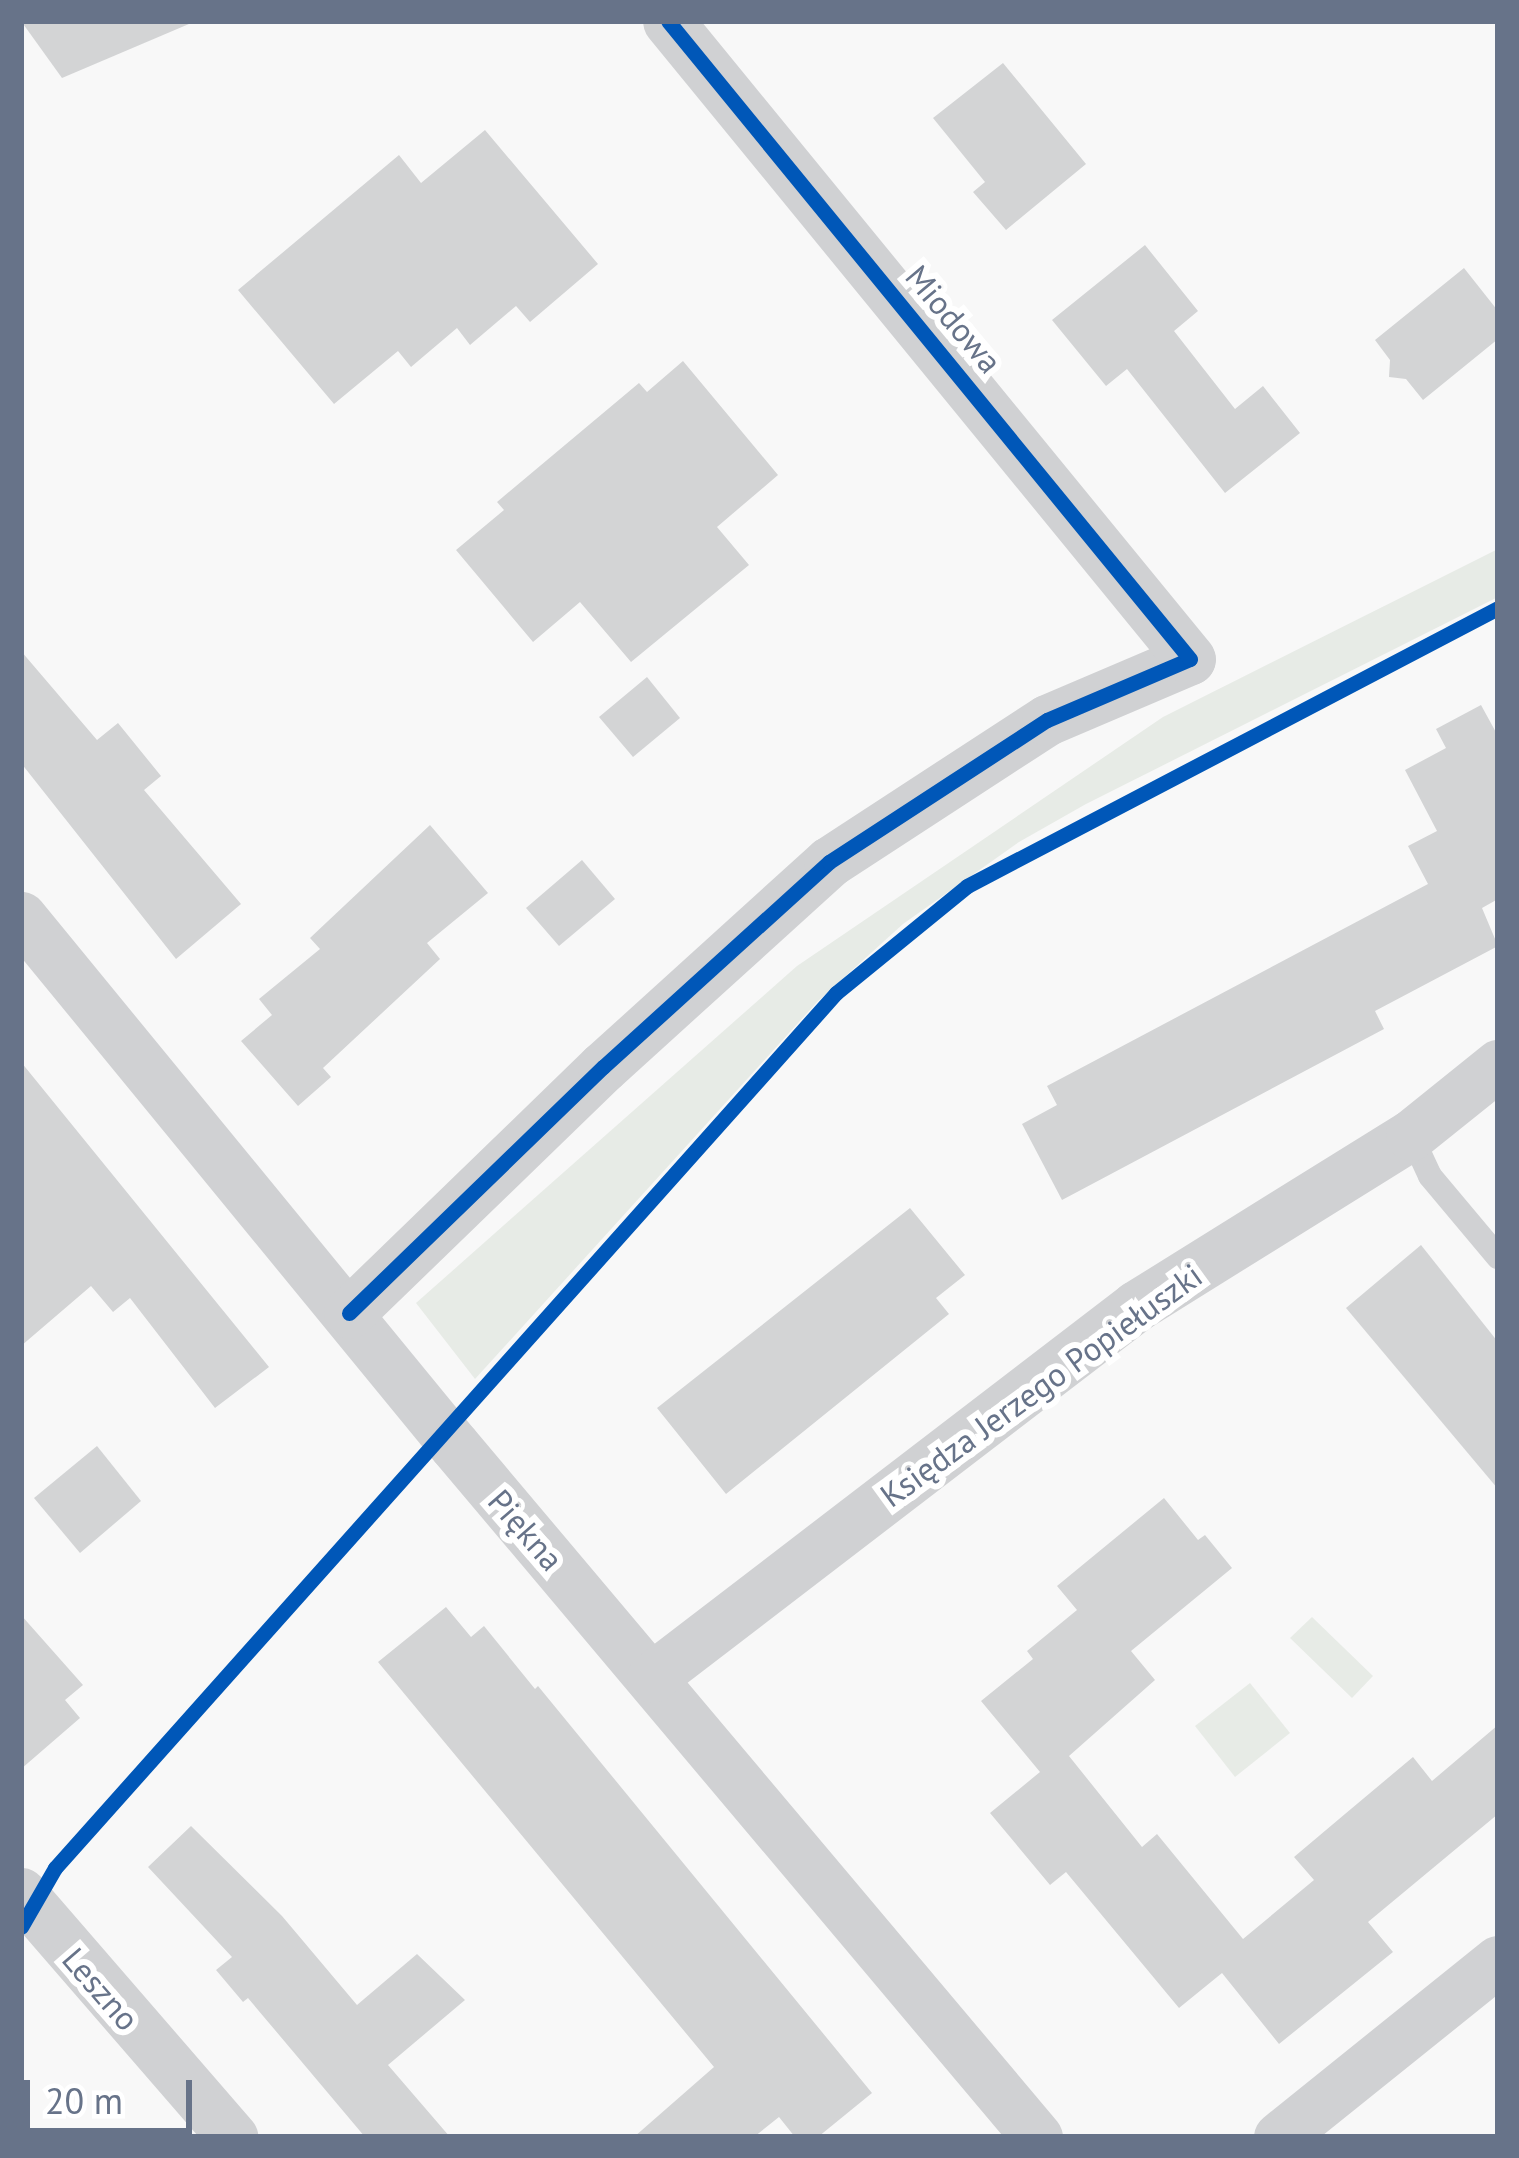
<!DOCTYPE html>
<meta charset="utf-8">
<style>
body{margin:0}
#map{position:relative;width:1519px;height:2158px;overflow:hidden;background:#f8f8f8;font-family:"PT Sans",sans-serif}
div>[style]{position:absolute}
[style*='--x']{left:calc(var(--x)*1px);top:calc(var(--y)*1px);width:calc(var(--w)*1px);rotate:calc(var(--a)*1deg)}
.green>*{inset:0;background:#e7ebe6}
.building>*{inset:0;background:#d3d4d5}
.lane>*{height:24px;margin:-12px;padding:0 12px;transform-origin:12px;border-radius:12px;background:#d0d1d3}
.street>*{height:51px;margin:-25.5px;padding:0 25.5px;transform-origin:25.5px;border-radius:25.5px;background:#d0d1d3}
.cycleway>*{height:15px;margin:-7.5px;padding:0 7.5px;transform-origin:7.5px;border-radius:7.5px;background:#0057b8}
span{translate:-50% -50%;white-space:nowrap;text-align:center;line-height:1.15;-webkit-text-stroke:12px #fff;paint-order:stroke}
.street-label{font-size:33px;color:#677389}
.frame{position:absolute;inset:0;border:24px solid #677389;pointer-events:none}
.scale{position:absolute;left:24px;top:2080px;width:168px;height:54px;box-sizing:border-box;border:6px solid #677389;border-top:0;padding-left:15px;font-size:36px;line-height:42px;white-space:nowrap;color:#677389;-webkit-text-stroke:9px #fff;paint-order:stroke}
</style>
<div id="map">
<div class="green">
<div style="clip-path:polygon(1498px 549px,1498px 597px,1086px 804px,1019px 842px,903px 924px,818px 1001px,475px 1379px,416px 1303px,797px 966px,1163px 717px)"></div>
<div style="clip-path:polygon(1312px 1617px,1373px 1676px,1352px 1698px,1290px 1638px)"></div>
<div style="clip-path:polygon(1250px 1683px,1290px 1733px,1235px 1777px,1195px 1726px)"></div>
</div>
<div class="building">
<div style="clip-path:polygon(21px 21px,196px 21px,62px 78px)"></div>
<div style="clip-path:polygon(1003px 63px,1086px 164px,1006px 230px,973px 192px,985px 182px,933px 118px)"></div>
<div style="clip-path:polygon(485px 130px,598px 264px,530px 322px,516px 306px,470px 345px,457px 328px,411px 367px,398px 351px,334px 404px,238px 290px,399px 155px,421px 183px)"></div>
<div style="clip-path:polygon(1145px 245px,1198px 311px,1174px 331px,1235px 409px,1263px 386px,1300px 433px,1225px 493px,1127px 369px,1106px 386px,1052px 320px)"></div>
<div style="clip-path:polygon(1464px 268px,1498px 311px,1498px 339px,1423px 400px,1406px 379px,1389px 377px,1390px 360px,1375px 340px)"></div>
<div style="clip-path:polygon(683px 361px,778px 475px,717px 527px,749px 565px,631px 662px,580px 602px,533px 642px,456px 550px,504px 510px,497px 502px,639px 383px,647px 392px)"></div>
<div style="clip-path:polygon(21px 651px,97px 740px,118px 723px,161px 776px,144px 790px,241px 904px,176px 959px,21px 763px)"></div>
<div style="clip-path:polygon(647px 677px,680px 718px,633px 757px,599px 717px)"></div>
<div style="clip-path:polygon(1481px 705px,1498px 736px,1498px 899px,1482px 908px,1498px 946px,1375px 1011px,1384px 1029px,1062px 1200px,1022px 1124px,1057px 1105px,1047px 1086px,1428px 884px,1408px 846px,1437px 831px,1405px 770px,1446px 748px,1436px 729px)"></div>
<div style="clip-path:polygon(430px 825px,488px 893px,427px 943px,440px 959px,323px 1068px,331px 1077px,298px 1106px,241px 1041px,272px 1015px,259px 999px,320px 949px,310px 938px)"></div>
<div style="clip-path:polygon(582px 860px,615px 899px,559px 946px,526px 908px)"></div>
<div style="clip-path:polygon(21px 1062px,269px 1367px,215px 1408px,130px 1298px,113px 1312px,91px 1286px,21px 1346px)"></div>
<div style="clip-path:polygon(910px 1208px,965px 1275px,936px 1298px,949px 1314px,726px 1494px,657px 1408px)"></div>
<div style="clip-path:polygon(1421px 1245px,1498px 1342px,1498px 1489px,1346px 1308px)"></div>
<div style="clip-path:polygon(97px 1446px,141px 1501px,80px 1553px,34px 1498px)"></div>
<div style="clip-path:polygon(1164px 1498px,1198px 1540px,1205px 1535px,1232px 1568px,1131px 1651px,1155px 1680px,1069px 1756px,1142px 1847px,1157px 1834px,1243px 1939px,1314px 1880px,1294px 1857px,1345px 1814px,1413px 1757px,1432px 1781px,1498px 1725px,1498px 1814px,1368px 1922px,1393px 1952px,1279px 2044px,1222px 1973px,1179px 2008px,1066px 1872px,1050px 1885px,990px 1813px,1040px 1772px,981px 1701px,1033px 1659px,1027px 1651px,1077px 1610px,1057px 1586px)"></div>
<div style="clip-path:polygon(446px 1607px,471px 1637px,484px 1626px,535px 1689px,538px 1686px,872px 2093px,818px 2137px,795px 2137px,779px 2117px,754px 2137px,634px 2137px,714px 2067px,378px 1662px)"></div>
<div style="clip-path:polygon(21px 1615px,83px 1685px,65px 1700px,80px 1718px,21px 1769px)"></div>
<div style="clip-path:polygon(191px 1826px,282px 1916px,357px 2005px,417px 1954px,465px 2000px,388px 2065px,450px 2137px,365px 2137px,248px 1998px,243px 2002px,216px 1970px,232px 1957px,148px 1867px)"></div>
</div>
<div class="lane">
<div style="--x:1411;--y:1135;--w:45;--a:65.1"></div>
<div style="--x:1430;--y:1176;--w:106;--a:50"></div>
</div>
<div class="street">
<div style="--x:21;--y:917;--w:683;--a:50.65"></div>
<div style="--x:454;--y:1445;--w:905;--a:49.89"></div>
<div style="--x:349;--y:1313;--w:354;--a:-44.1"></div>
<div style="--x:603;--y:1067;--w:305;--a:-42.2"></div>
<div style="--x:829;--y:862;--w:260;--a:-33.1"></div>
<div style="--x:1047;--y:720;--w:155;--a:-23.1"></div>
<div style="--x:1190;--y:659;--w:824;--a:-129.29"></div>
<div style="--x:652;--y:1677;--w:610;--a:-37.47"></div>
<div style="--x:1136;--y:1306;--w:324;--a:-31.9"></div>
<div style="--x:1411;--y:1135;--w:112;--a:-38.8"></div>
<div style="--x:21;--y:1893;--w:323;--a:49.1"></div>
<div style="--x:1279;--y:2137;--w:281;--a:-38.8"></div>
</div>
<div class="cycleway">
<div style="--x:349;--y:1313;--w:354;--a:-44.1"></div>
<div style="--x:603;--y:1067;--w:305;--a:-42.2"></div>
<div style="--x:829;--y:862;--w:260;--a:-33.1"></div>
<div style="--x:1047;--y:720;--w:155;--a:-23.1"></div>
<div style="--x:1190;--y:659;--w:824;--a:-129.29"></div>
<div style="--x:21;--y:1927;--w:68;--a:-60"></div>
<div style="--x:55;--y:1868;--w:1173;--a:-48.25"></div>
<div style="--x:836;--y:993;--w:169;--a:-39.2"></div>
<div style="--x:967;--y:886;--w:599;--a:-27.63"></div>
</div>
<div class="street-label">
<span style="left:954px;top:319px;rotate:50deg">Miodowa</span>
<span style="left:1041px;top:1385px;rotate:-36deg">Księdza Jerzego Popiełuszki</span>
<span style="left:526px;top:1530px;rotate:49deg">Piękna</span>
<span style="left:101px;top:1989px;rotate:49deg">Leszno</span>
</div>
<div class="frame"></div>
<div class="scale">20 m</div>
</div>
